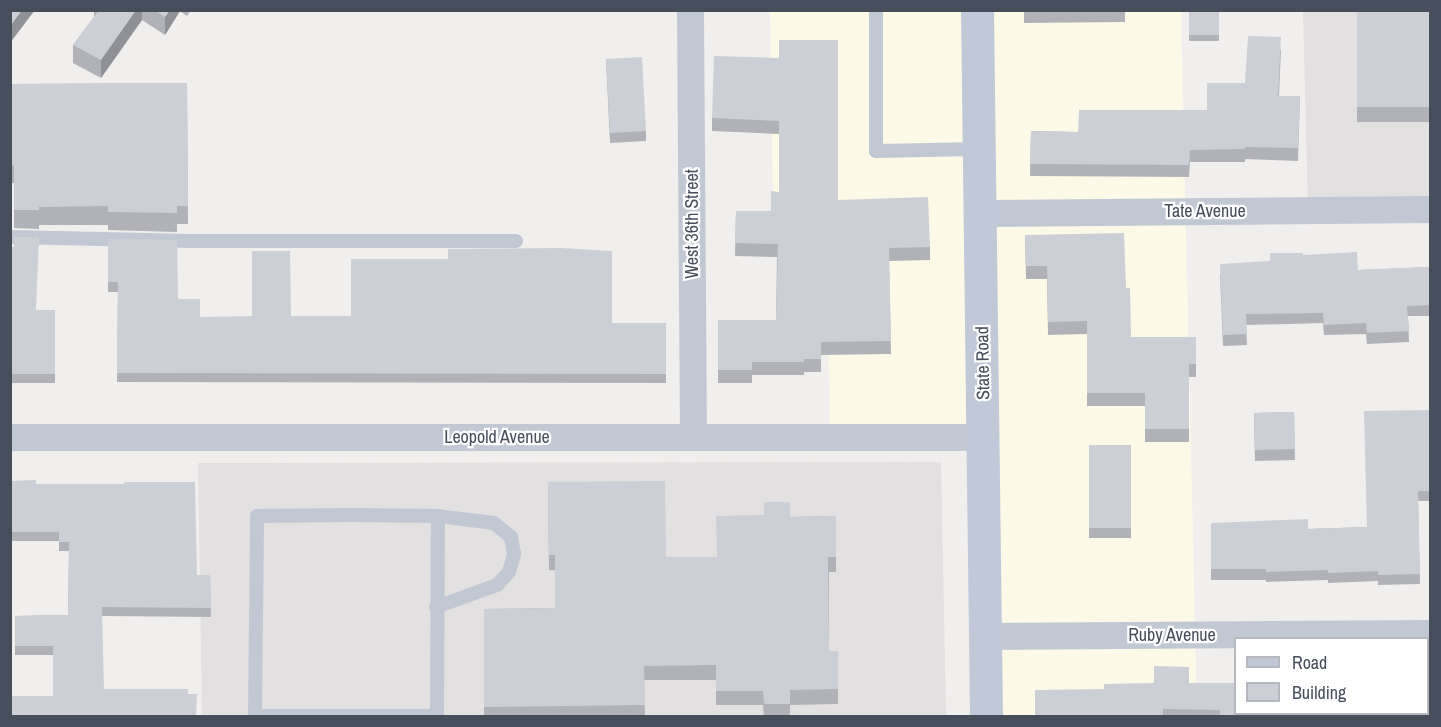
<!DOCTYPE html>
<style>
body{margin:0}
#map{position:relative;width:1441px;height:727px;overflow:hidden;background:#f1efee;font-family:"Archivo Narrow",sans-serif}
div>[style]{position:absolute}
[style*='--x']{left:calc(var(--x)*1px);top:calc(var(--y)*1px);width:calc(var(--w)*1px);rotate:calc(var(--a)*1deg)}
.commercial>*{inset:0;background:#fcfae7}
.education>*{inset:0;background:#e2e0e0}
.service>*{height:14px;margin:-7px;padding:0 7px;transform-origin:7px;border-radius:7px;background:#c1c8d4}
.minor>*{height:27px;margin:-13.5px;padding:0 13.5px;transform-origin:13.5px;border-radius:13.5px;background:#c1c8d4}
.secondary>*{height:33px;margin:-16.5px;padding:0 16.5px;transform-origin:16.5px;border-radius:16.5px;background:#c1c8d8}
.wall>*{inset:0;background:#b0b2b8}
.shaded-wall>*{inset:0;background:#909196}
.building>*{inset:0;background:#cdcfd6}
span{translate:-50% -50%;white-space:nowrap;text-align:center;line-height:1.15;-webkit-text-stroke:4.5px #fff;paint-order:stroke}
.street-label{font-size:18px;color:#464e5c}
.frame{position:absolute;inset:0;border:12px solid #464e5c;pointer-events:none}
.legend{position:absolute;left:1234px;top:637px;width:195px;height:78px;box-sizing:border-box;background:#fff;border:2px solid #b5b8be;margin:0;padding:8px 10px;list-style:none;font-size:18px;color:#464e5c}
.legend li{display:flex;align-items:center;gap:12px;height:30px}
.legend b{width:30px;border:2px solid #b5b8be}
</style>
<div id="map">
<div class="commercial">
<div style="clip-path:polygon(770px 11px,1181px 11px,1197px 716px,986px 716px,984px 437px,830px 437px,826px 202px,773px 200px)"></div>
</div>
<div class="education">
<div style="clip-path:polygon(1303px 11px,1430px 11px,1430px 209px,1308px 210px)"></div>
<div style="clip-path:polygon(941px 462px,946px 716px,202px 716px,198px 463px)"></div>
</div>
<div class="service">
<div style="--x:876;--y:10;--w:141;--a:90"></div>
<div style="--x:876;--y:151;--w:103;--a:-1.1"></div>
<div style="--x:10;--y:237;--w:181;--a:1.3"></div>
<div style="--x:191;--y:241;--w:325;--a:0"></div>
<div style="--x:436;--y:607;--w:65;--a:-19.8"></div>
<div style="--x:497;--y:585;--w:18;--a:-47"></div>
<div style="--x:509;--y:572;--w:19;--a:-74"></div>
<div style="--x:514;--y:554;--w:17;--a:-100"></div>
<div style="--x:511;--y:537;--w:22;--a:-141"></div>
<div style="--x:494;--y:523;--w:56;--a:-172.9"></div>
<div style="--x:255;--y:716;--w:200;--a:-89.4"></div>
<div style="--x:257;--y:516;--w:93;--a:-0.6"></div>
<div style="--x:350;--y:515;--w:88;--a:0.7"></div>
<div style="--x:438;--y:516;--w:200;--a:90.3"></div>
<div style="--x:255;--y:716;--w:182;--a:0"></div>
</div>
<div class="minor">
<div style="--x:690;--y:10;--w:427;--a:89.6"></div>
<div style="--x:980;--y:213;--w:450;--a:-0.5"></div>
<div style="--x:10;--y:437;--w:974;--a:0"></div>
<div style="--x:985;--y:636;--w:445;--a:-0.4"></div>
</div>
<div class="secondary">
<div style="--x:977;--y:10;--w:706;--a:89.27"></div>
</div>
<div class="wall">
<div style="clip-path:polygon(94px 10px,191px 10px,187px 16px,180px 11px,165px 35px,142px 20px,101px 78px,73px 63px,73px 45px,94px 17px)"></div>
<div style="clip-path:polygon(1024px 10px,1125px 10px,1125px 22px,1024px 23px)"></div>
<div style="clip-path:polygon(1189px 10px,1219px 10px,1219px 41px,1189px 41px)"></div>
<div style="clip-path:polygon(1357px 10px,1431px 10px,1431px 122px,1357px 122px)"></div>
<div style="clip-path:polygon(1281px 49px,1279px 96px,1300px 96px,1298px 161px,1245px 159px,1245px 162px,1190px 162px,1189px 177px,1030px 176px,1031px 131px,1078px 132px,1207px 110px,1245px 83px)"></div>
<div style="clip-path:polygon(779px 58px,838px 200px,930px 247px,930px 260px,889px 261px,891px 354px,821px 355px,821px 372px,804px 372px,804px 375px,752px 375px,752px 383px,718px 383px,718px 320px,776px 320px,777px 257px,735px 256px,736px 211px,771px 211px,779px 192px,779px 134px,712px 131px,712px 118px)"></div>
<div style="clip-path:polygon(606px 59px,646px 131px,646px 141px,610px 143px)"></div>
<div style="clip-path:polygon(187px 83px,188px 224px,177px 224px,177px 232px,108px 230px,108px 225px,39px 225px,39px 229px,14px 228px,14px 183px,10px 183px,10px 84px)"></div>
<div style="clip-path:polygon(1025px 235px,1126px 288px,1131px 337px,1196px 337px,1196px 377px,1189px 377px,1189px 442px,1145px 442px,1145px 406px,1087px 406px,1087px 334px,1048px 335px,1047px 279px,1026px 279px)"></div>
<div style="clip-path:polygon(108px 239px,200px 317px,291px 316px,612px 323px,666px 323px,666px 383px,117px 382px,118px 292px,108px 292px)"></div>
<div style="clip-path:polygon(10px 247px,14px 247px,36px 310px,55px 310px,55px 383px,10px 383px)"></div>
<div style="clip-path:polygon(1303px 255px,1358px 270px,1431px 267px,1431px 316px,1408px 316px,1409px 342px,1367px 344px,1366px 334px,1324px 335px,1323px 323px,1246px 325px,1247px 345px,1223px 346px,1220px 274px,1270px 261px)"></div>
<div style="clip-path:polygon(1431px 377px,1431px 501px,1418px 501px,1420px 584px,1378px 585px,1378px 581px,1328px 583px,1328px 580px,1266px 582px,1266px 580px,1211px 580px,1211px 523px,1308px 529px,1367px 527px,1429px 410px)"></div>
<div style="clip-path:polygon(1294px 412px,1295px 460px,1255px 461px,1254px 413px)"></div>
<div style="clip-path:polygon(1089px 445px,1131px 445px,1131px 538px,1089px 538px)"></div>
<div style="clip-path:polygon(10px 481px,36px 484px,197px 575px,210px 575px,211px 617px,102px 616px,53px 696px,53px 655px,15px 655px,15px 616px,68px 615px,69px 551px,59px 551px,59px 541px,10px 541px)"></div>
<div style="clip-path:polygon(548px 482px,666px 557px,717px 557px,790px 517px,836px 516px,836px 572px,829px 572px,829px 651px,838px 651px,838px 704px,790px 705px,790px 717px,764px 717px,763px 705px,716px 705px,716px 680px,644px 680px,645px 717px,484px 717px,484px 609px,555px 608px,555px 570px,549px 570px)"></div>
<div style="clip-path:polygon(1189px 683px,1252px 717px,1035px 717px,1104px 689px)"></div>
</div>
<div class="shaded-wall">
<div style="clip-path:polygon(22px 10px,35px 10px,10px 43px,10px 26px)"></div>
<div style="clip-path:polygon(136px 10px,142px 10px,142px 20px,101px 78px,101px 60px)"></div>
<div style="clip-path:polygon(170px 10px,180px 11px,165px 35px,165px 17px)"></div>
</div>
<div class="building">
<div style="clip-path:polygon(10px 10px,22px 10px,10px 26px)"></div>
<div style="clip-path:polygon(99px 10px,136px 10px,101px 60px,73px 45px)"></div>
<div style="clip-path:polygon(154px 10px,170px 10px,165px 17px)"></div>
<div style="clip-path:polygon(1024px 10px,1125px 10px,1125px 12px,1024px 12px)"></div>
<div style="clip-path:polygon(1189px 10px,1219px 10px,1219px 35px,1189px 35px)"></div>
<div style="clip-path:polygon(1357px 10px,1431px 10px,1431px 107px,1357px 107px)"></div>
<div style="clip-path:polygon(1248px 36px,1281px 37px,1278px 96px,1300px 96px,1298px 148px,1245px 147px,1245px 149px,1190px 150px,1189px 165px,1030px 164px,1031px 131px,1078px 132px,1079px 110px,1207px 110px,1207px 83px,1245px 83px)"></div>
<div style="clip-path:polygon(779px 40px,838px 40px,838px 200px,928px 197px,930px 247px,889px 248px,891px 341px,821px 342px,821px 359px,804px 359px,804px 362px,752px 362px,752px 370px,718px 370px,718px 320px,776px 320px,778px 244px,735px 243px,736px 211px,771px 211px,771px 191px,779px 192px,779px 121px,712px 118px,714px 56px,779px 58px)"></div>
<div style="clip-path:polygon(642px 57px,646px 131px,610px 133px,606px 59px)"></div>
<div style="clip-path:polygon(187px 83px,188px 206px,177px 206px,177px 213px,108px 212px,108px 206px,39px 207px,39px 210px,14px 210px,14px 165px,10px 165px,10px 84px)"></div>
<div style="clip-path:polygon(1124px 233px,1126px 288px,1130px 288px,1131px 337px,1196px 337px,1196px 364px,1189px 364px,1189px 429px,1145px 429px,1145px 393px,1087px 393px,1087px 321px,1048px 322px,1047px 266px,1026px 266px,1025px 235px)"></div>
<div style="clip-path:polygon(14px 237px,39px 237px,36px 310px,55px 310px,55px 374px,10px 374px,10px 247px,14px 247px)"></div>
<div style="clip-path:polygon(108px 239px,177px 240px,178px 299px,200px 299px,200px 317px,252px 317px,252px 251px,290px 251px,291px 316px,351px 316px,351px 259px,448px 259px,448px 249px,561px 248px,612px 251px,612px 323px,666px 323px,666px 374px,117px 373px,118px 282px,108px 282px)"></div>
<div style="clip-path:polygon(1357px 252px,1358px 270px,1431px 267px,1431px 305px,1407px 306px,1409px 331px,1367px 333px,1366px 323px,1324px 325px,1323px 313px,1246px 314px,1247px 334px,1223px 335px,1220px 264px,1270px 261px,1270px 253px,1303px 253px,1303px 255px)"></div>
<div style="clip-path:polygon(1431px 377px,1431px 491px,1418px 491px,1420px 574px,1378px 575px,1378px 571px,1328px 573px,1328px 570px,1266px 572px,1266px 569px,1211px 569px,1211px 523px,1308px 519px,1308px 529px,1367px 527px,1364px 411px,1429px 410px)"></div>
<div style="clip-path:polygon(1294px 412px,1295px 449px,1255px 450px,1254px 413px)"></div>
<div style="clip-path:polygon(1089px 445px,1131px 445px,1131px 528px,1089px 528px)"></div>
<div style="clip-path:polygon(36px 480px,36px 484px,124px 484px,124px 482px,195px 482px,197px 575px,210px 575px,211px 608px,102px 607px,104px 689px,188px 689px,188px 694px,197px 694px,196px 717px,10px 717px,10px 696px,53px 696px,53px 646px,15px 646px,15px 616px,68px 615px,69px 542px,59px 542px,59px 532px,10px 532px,10px 481px)"></div>
<div style="clip-path:polygon(665px 481px,666px 557px,717px 557px,716px 516px,764px 515px,764px 502px,790px 502px,790px 517px,836px 516px,836px 557px,828px 557px,829px 651px,838px 651px,838px 689px,790px 690px,790px 704px,764px 704px,763px 691px,716px 691px,716px 665px,644px 666px,645px 705px,484px 707px,484px 609px,555px 608px,555px 555px,549px 555px,548px 482px)"></div>
<div style="clip-path:polygon(1154px 666px,1189px 667px,1189px 683px,1236px 683px,1236px 714px,1252px 714px,1252px 717px,1220px 717px,1220px 710px,1163px 709px,1163px 717px,1035px 717px,1035px 690px,1104px 689px,1104px 684px,1154px 683px)"></div>
</div>
<div class="street-label">
<span style="left:1205px;top:211px">Tate Avenue</span>
<span style="left:692px;top:224px;rotate:-90deg">West 36th Street</span>
<span style="left:983px;top:363px;rotate:-91deg">State Road</span>
<span style="left:497px;top:437px">Leopold Avenue</span>
<span style="left:1172px;top:635px">Ruby Avenue</span>
</div>
<div class="frame"></div>
<ul class="legend">
<li><b style="height:8px;background:#c1c8d8"></b>Road</li>
<li><b style="height:16px;background:#cdcfd6"></b>Building</li>
</ul>
</div>
